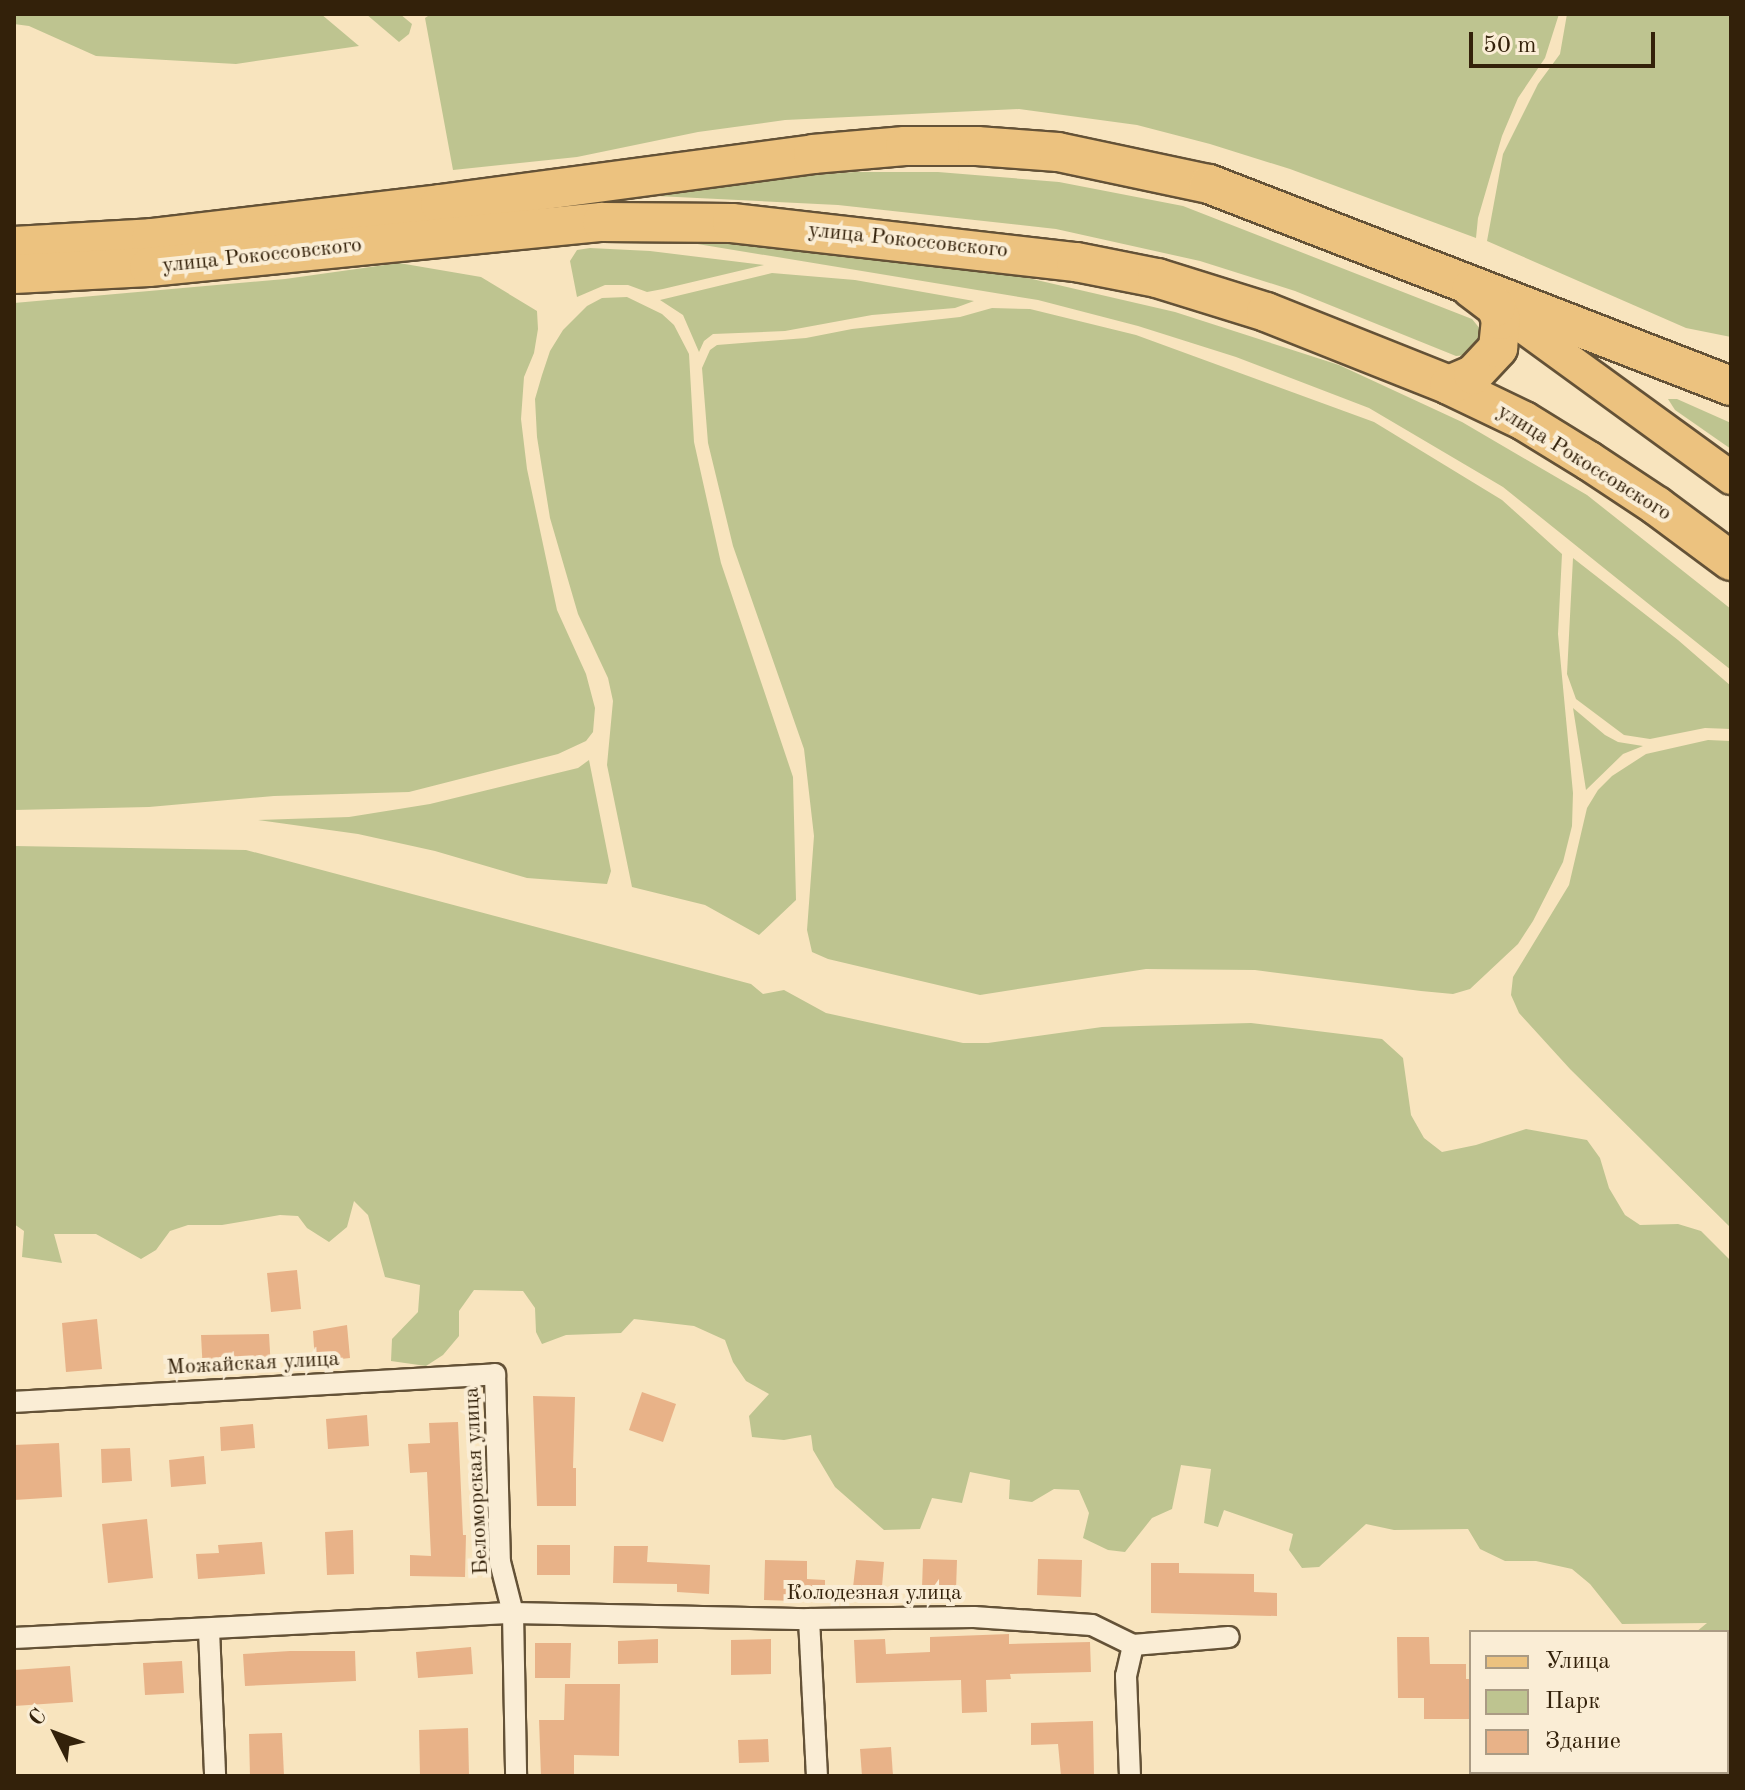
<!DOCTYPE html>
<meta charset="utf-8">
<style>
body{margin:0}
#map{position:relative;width:1745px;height:1790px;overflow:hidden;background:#f8e4be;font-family:"Old Standard TT",serif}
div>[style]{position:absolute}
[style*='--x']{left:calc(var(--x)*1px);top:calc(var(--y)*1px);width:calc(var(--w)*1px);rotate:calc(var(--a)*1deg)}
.green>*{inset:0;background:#bec490}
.building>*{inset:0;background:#e8b288}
.roads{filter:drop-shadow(2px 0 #645237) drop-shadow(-2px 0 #645237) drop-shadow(0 2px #645237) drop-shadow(0 -2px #645237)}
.street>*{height:20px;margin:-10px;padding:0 10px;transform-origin:10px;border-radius:10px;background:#faedd5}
.primary>*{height:32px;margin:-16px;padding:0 16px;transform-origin:16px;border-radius:16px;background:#ecc27f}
.highway>*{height:38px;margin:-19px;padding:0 19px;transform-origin:19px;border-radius:19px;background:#ecc27f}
span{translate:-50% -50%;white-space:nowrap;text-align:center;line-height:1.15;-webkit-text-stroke:8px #faedd5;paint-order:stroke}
.street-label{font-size:22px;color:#33210a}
.frame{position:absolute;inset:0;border:16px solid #33210a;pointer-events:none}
.legend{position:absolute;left:1469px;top:1630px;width:260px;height:144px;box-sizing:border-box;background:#faedd5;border:2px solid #aa9b84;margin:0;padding:10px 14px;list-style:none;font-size:24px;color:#33210a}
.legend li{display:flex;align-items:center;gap:16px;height:40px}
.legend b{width:40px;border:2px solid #aa9b84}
.north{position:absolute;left:16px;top:1694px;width:80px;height:80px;-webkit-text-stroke:6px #faedd5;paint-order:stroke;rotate:312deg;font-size:22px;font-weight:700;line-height:32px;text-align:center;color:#33210a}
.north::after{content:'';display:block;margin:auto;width:28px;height:36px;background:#33210a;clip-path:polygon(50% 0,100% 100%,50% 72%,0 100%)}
.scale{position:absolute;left:1469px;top:32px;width:186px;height:36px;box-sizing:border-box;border:4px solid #33210a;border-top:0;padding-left:10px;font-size:24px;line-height:28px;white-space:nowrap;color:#33210a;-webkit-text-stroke:6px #faedd5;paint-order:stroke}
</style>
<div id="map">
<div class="green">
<div style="clip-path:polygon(14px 14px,321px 14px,359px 46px,236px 64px,96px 56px,29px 26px,14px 24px)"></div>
<div style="clip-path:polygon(366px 14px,400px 14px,412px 24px,409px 34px,399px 42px)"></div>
<div style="clip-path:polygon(431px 14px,1559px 14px,1545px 58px,1518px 98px,1502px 136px,1478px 218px,1476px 238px,1290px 169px,1210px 144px,1137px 125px,1019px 109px,785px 120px,698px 132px,577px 157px,453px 170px,425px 18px)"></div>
<div style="clip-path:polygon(1567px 14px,1731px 14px,1731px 337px,1686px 328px,1487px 241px,1503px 154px,1538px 84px,1560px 54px)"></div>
<div style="clip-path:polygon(855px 172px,938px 172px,1059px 182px,1183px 206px,1472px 319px,1481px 330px,1484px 341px,1468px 355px,1456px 356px,1295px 291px,1200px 261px,1056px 229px,838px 205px,656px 196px,788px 177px)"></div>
<div style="clip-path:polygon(655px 237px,740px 240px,935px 262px,1011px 274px,1175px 312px,1339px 365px,1462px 422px,1587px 495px,1731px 609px,1731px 670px,1503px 487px,1369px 408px,1236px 357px,1138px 326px,1038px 300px)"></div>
<div style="clip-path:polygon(590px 248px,650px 251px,764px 265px,663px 289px,647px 292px,628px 285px,605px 285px,577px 297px,570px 261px,577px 250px)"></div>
<div style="clip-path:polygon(399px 263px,481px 277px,537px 311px,538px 329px,534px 353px,524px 377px,521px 419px,527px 469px,557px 610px,586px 674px,595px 708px,593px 732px,586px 741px,558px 754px,409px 792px,274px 796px,149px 807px,14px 810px,14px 303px,285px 279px)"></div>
<div style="clip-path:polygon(772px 273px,855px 280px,974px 301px,955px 308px,872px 315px,785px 331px,713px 334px,704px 341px,699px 352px,683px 315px,660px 300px)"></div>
<div style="clip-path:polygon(627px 297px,662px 314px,674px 325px,689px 354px,694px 442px,721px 563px,793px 777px,796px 900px,759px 935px,705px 905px,632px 887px,607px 765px,613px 701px,608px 678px,578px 614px,550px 518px,537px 437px,535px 399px,542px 375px,550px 351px,563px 330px,587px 306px,602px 298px)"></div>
<div style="clip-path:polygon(992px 308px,1030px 309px,1136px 335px,1374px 422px,1502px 500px,1562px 554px,1558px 634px,1573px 793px,1572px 826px,1563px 862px,1533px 921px,1518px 944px,1470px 989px,1453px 994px,1421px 991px,1255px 970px,1146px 969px,980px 995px,828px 959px,812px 952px,807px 930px,814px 836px,804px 749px,733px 546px,708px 443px,702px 368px,710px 350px,717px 345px,806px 338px,852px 329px,960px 317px)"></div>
<div style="clip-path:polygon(1668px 399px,1677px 399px,1731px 423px,1731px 449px,1675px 410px)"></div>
<div style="clip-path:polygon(1573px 558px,1678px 640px,1731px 686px,1731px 729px,1705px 728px,1650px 739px,1624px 735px,1576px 699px,1567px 674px)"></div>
<div style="clip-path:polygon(1573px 708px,1605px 735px,1618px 742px,1643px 746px,1623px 754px,1586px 790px)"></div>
<div style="clip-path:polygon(1708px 740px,1731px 741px,1731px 1228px,1570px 1069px,1519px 1013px,1511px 995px,1513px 977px,1569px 885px,1587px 808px,1598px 790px,1612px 776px,1646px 754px)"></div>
<div style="clip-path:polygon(589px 760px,611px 871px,607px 884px,527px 878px,435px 851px,358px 834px,258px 820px,349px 817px,430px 804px,578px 768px)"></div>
<div style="clip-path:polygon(14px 846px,246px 850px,751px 984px,763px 994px,784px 990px,826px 1013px,963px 1043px,988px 1043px,1102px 1027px,1251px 1023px,1382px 1039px,1403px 1058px,1411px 1115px,1424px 1138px,1442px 1152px,1476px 1145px,1526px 1129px,1587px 1140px,1600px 1158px,1609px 1188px,1625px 1215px,1640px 1225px,1678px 1224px,1701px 1231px,1731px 1261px,1731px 1662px,1727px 1664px,1727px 1632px,1696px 1632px,1707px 1623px,1622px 1624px,1590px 1584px,1572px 1569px,1536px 1561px,1505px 1561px,1480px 1549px,1468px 1529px,1394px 1530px,1366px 1524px,1319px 1567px,1302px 1568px,1289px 1550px,1293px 1534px,1224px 1510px,1218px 1527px,1204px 1523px,1211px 1469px,1181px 1465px,1172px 1509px,1152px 1518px,1125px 1552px,1108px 1550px,1083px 1538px,1089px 1513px,1079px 1490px,1054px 1489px,1032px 1502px,1009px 1499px,1010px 1480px,970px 1472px,962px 1503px,932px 1498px,920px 1529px,884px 1530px,835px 1487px,813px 1450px,811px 1435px,784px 1440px,752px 1437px,749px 1416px,769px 1394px,746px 1381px,733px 1362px,725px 1340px,694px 1326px,634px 1319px,621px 1333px,566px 1335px,542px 1344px,536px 1332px,535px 1308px,523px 1291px,474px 1290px,459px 1311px,459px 1336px,443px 1355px,426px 1366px,391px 1361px,392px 1339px,418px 1312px,420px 1285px,385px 1277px,368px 1215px,354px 1201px,347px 1227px,329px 1242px,307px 1228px,298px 1216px,280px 1215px,222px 1225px,188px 1225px,170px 1231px,156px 1250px,141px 1259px,96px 1234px,54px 1234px,62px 1263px,22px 1257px,24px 1231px,14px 1224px)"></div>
</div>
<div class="building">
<div style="clip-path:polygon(297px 1270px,301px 1309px,271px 1312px,267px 1273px)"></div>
<div style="clip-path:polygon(97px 1319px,102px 1369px,66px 1372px,62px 1323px)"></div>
<div style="clip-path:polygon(347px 1325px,350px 1358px,315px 1362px,313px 1331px)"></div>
<div style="clip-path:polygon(269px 1334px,271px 1369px,203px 1373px,201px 1335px)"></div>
<div style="clip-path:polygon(642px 1392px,676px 1404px,663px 1442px,629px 1430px)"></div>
<div style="clip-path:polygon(533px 1396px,575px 1397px,573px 1468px,576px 1468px,576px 1506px,537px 1506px)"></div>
<div style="clip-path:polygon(367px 1415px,369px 1446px,328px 1449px,326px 1419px)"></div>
<div style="clip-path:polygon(458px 1422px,463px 1535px,466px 1535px,465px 1577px,410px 1576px,410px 1555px,431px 1556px,427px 1472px,410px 1473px,408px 1444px,430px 1443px,429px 1423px)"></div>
<div style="clip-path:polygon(253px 1424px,255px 1448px,221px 1451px,220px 1427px)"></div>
<div style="clip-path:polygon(59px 1443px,62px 1497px,14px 1500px,14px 1445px)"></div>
<div style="clip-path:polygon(130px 1448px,132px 1481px,102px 1483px,101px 1449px)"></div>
<div style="clip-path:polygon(204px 1456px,206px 1484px,171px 1487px,169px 1460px)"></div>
<div style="clip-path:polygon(147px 1519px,153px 1578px,108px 1583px,102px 1524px)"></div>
<div style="clip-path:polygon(353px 1530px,354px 1574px,327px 1575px,325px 1532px)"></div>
<div style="clip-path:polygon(262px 1542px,265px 1574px,198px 1579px,196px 1554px,219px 1553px,218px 1545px)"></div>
<div style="clip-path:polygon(537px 1545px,570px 1545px,570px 1575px,537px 1575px)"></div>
<div style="clip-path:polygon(614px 1546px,648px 1546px,647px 1562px,710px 1565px,709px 1594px,677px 1592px,677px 1584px,613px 1583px)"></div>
<div style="clip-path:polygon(923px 1559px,957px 1560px,956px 1590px,922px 1588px)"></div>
<div style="clip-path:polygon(1038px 1559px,1082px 1560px,1081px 1597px,1037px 1595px)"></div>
<div style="clip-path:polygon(765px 1560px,807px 1561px,807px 1579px,825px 1580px,825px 1602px,764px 1600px)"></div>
<div style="clip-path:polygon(856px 1560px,884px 1562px,881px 1599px,852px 1597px)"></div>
<div style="clip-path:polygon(1151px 1563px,1179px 1563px,1179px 1573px,1254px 1574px,1254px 1592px,1277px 1593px,1277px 1616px,1151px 1613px)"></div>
<div style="clip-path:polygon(1009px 1634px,1009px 1644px,1090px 1642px,1091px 1672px,1010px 1674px,1011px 1679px,986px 1680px,987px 1712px,962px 1713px,961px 1680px,856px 1683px,854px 1640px,885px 1639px,886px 1654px,930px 1652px,930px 1637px)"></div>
<div style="clip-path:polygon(1397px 1637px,1429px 1637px,1430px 1664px,1466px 1664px,1466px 1679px,1471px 1679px,1471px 1719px,1424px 1719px,1424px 1698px,1398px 1698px)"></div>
<div style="clip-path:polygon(658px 1639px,658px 1663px,618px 1664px,618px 1641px)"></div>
<div style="clip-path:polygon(771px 1639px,771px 1674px,731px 1675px,731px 1640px)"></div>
<div style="clip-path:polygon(535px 1643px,571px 1643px,570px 1678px,535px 1678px)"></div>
<div style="clip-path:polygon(471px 1647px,473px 1674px,418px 1678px,416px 1652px)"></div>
<div style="clip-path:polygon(290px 1651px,355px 1651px,356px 1681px,245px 1686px,243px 1654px)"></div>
<div style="clip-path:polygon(182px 1661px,184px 1693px,145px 1695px,143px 1663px)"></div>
<div style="clip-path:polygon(70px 1666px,73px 1702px,14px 1706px,14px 1670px)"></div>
<div style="clip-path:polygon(565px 1684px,620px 1684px,619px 1756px,574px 1755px,574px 1776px,541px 1776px,539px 1720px,564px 1720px)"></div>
<div style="clip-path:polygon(1093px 1721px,1094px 1776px,1061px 1776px,1058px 1744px,1031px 1745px,1031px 1723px)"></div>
<div style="clip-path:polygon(468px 1728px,469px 1776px,420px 1776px,419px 1730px)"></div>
<div style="clip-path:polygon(282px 1733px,284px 1776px,250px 1776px,249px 1734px)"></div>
<div style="clip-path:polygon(768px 1739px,769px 1762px,739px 1763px,738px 1740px)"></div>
<div style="clip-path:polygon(891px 1747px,893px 1776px,862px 1776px,860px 1749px)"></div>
</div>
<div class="roads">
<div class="street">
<div style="--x:14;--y:1402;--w:482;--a:-3.3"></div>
<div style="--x:495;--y:1374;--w:188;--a:88.5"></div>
<div style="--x:500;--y:1562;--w:53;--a:75.7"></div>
<div style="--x:513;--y:1613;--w:163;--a:88.9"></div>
<div style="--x:809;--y:1619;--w:157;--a:87.1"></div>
<div style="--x:209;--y:1630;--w:146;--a:87.6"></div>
<div style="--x:14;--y:1638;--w:500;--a:-2.9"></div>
<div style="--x:513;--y:1613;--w:296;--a:1.2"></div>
<div style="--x:809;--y:1619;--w:165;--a:-0.7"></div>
<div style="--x:974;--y:1617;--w:118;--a:3.9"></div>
<div style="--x:1092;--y:1625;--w:46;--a:26"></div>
<div style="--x:1133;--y:1645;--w:96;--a:-4.8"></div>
<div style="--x:1130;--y:1776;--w:100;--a:-92.3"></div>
<div style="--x:1126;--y:1676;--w:32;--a:-77"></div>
</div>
<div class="primary">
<div style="--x:1496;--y:307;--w:291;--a:36"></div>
</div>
<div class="highway">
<div style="--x:14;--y:246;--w:137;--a:-3.3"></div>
<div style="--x:151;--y:238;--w:291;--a:-6.7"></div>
<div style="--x:440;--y:204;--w:376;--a:-7.6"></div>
<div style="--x:813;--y:154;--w:92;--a:-5"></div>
<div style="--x:905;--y:146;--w:72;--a:0"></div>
<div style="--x:977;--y:146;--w:81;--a:4.2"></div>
<div style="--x:1058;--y:152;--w:154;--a:12"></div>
<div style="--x:1209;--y:184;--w:560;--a:21.16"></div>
<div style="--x:14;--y:274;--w:135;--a:-3"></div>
<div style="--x:149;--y:267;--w:455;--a:-5.7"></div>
<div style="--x:602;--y:222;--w:130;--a:0.4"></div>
<div style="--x:732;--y:223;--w:346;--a:6.5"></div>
<div style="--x:1076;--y:262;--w:83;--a:11.2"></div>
<div style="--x:1157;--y:278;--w:114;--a:17.3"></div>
<div style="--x:1266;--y:312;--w:197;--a:21.7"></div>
<div style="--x:1449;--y:385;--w:83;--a:25.6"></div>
<div style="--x:1524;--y:421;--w:76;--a:31.6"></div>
<div style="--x:1589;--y:461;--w:82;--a:33.5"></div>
<div style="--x:1657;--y:506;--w:92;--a:36.6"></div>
<div style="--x:1449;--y:385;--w:26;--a:-23"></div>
<div style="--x:1473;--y:375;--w:37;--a:-47"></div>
<div style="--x:1498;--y:348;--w:28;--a:-84"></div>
<div style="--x:1501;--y:320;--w:14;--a:-111"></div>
<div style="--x:1496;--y:307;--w:31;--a:-143"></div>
</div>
</div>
<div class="street-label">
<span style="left:908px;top:241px;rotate:6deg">улица Рокоссовского</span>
<span style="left:262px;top:256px;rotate:-6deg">улица Рокоссовского</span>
<span style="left:1584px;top:463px;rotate:32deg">улица Рокоссовского</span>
<span style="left:253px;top:1364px;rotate:-3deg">Можайская улица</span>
<span style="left:477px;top:1481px;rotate:-93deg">Беломорская улица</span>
<span style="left:874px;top:1594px">Колодезная улица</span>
</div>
<div class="frame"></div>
<ul class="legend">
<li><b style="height:10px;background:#ecc27f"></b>Улица</li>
<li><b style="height:22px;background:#bec490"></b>Парк</li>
<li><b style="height:22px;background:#e8b288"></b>Здание</li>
</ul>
<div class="north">С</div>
<div class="scale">50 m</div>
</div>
